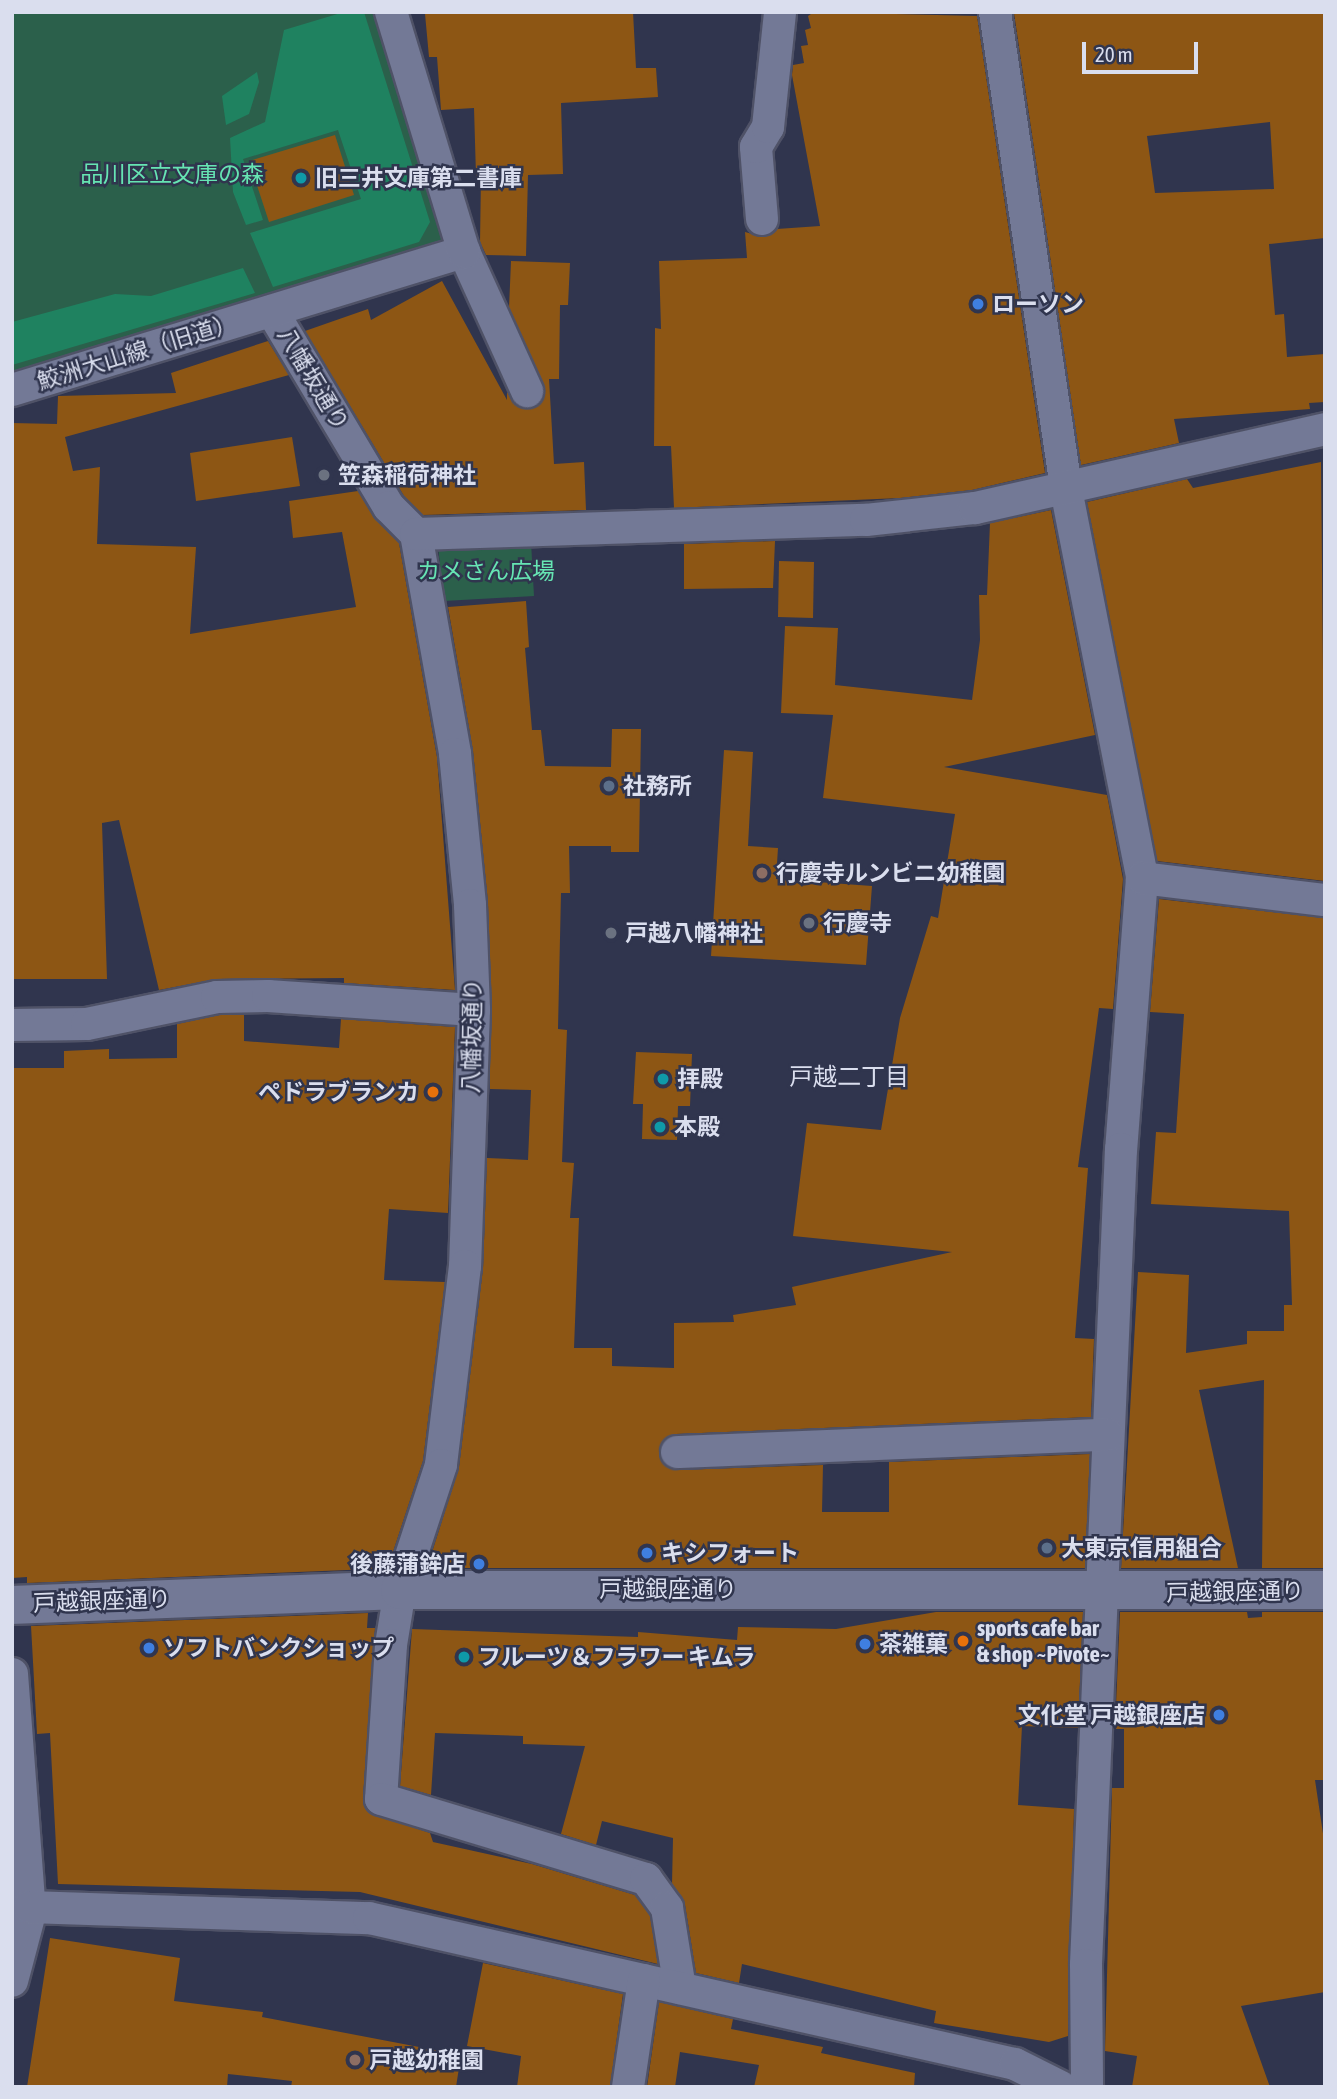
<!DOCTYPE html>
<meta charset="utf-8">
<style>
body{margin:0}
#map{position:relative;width:1337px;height:2099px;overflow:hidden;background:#30354e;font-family:"Asap Condensed","Noto Sans JP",sans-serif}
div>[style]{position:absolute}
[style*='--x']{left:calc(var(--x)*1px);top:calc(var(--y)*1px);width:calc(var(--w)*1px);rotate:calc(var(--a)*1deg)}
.green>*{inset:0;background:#2b604b}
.forest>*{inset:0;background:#1f8260}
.building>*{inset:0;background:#8d5614}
.roads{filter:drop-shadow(2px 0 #4f5267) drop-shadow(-2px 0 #4f5267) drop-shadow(0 2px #4f5267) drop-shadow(0 -2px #4f5267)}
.street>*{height:32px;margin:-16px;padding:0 16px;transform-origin:16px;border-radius:16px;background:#737996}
.secondary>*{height:38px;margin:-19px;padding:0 19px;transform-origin:19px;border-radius:19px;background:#737996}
.dots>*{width:19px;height:19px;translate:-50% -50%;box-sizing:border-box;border:4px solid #30354e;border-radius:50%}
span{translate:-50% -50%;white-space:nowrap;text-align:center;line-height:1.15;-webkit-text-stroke:5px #30354e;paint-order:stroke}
.park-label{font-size:23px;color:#66e5b3}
.poi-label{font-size:23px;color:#dadeee;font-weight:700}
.left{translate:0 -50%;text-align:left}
.right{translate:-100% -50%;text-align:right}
.street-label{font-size:23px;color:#dadeee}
.neighbourhood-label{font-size:24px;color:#dadeee}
.frame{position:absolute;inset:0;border:14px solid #dadeee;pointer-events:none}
.scale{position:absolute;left:1082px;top:42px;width:116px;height:32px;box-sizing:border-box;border:4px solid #dadeee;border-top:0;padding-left:9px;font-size:21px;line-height:24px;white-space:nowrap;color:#dadeee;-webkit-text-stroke:5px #30354e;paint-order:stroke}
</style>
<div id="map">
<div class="green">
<div style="clip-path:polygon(12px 12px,389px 12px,464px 252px,12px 390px)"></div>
<div style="clip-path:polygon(531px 542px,534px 596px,444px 601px,438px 546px)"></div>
</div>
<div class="forest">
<div style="clip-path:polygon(344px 12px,364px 12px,430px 222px,419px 242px,273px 287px,250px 233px,361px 199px,338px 130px,243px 159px,263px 220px,246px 225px,233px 192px,230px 138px,265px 122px,284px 30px)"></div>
<div style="clip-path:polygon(257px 72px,259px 82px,249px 114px,226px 125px,222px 96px)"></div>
<div style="clip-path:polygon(243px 268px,255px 293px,12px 365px,12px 322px,115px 294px,151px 296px)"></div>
</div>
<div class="building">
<div style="clip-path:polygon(633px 12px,636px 68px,656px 68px,658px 97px,561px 103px,563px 174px,528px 175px,526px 256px,486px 255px,480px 242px,481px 176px,476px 176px,474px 108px,441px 110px,437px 57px,429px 57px,425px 14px)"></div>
<div style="clip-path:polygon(814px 12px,977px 16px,1045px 473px,972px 490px,900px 498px,674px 508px,671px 446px,654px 446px,655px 328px,661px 329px,659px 261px,747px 258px,745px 232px,763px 237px,777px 229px,820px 226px,792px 75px,793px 65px,804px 63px,801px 46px,808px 45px,805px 30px,811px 28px,808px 16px)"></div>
<div style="clip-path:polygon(evenodd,1325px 12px,1325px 238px,1269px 244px,1275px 315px,1284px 314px,1287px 357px,1325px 354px,1325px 402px,1309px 403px,1310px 409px,1174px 419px,1179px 443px,1081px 465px,1014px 13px,1325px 12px,1270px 122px,1274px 189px,1155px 193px,1147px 136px,1270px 122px)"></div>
<div style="clip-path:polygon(335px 135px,354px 195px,269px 222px,249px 161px)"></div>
<div style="clip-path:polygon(511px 261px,570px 263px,568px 305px,560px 305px,559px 379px,549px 379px,554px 464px,584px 462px,586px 510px,423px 515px,404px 496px,305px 331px,368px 309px,371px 320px,442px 281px,507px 400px,507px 392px,517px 406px,534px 408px,545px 392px,509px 308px)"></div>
<div style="clip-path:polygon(268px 341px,289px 375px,65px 437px,73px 471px,100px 467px,97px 544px,196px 547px,190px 634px,356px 607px,342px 532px,293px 538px,289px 501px,358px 491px,376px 520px,399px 543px,437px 757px,455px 990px,344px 983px,344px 978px,217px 979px,159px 990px,119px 820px,102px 823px,107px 979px,12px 979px,12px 423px,57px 424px,58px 396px,176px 393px,171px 373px)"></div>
<div style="clip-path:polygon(292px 437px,300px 486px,196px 501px,190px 453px)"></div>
<div style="clip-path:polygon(1321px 462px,1325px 881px,1157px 861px,1087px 502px,1187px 479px,1193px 488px)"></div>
<div style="clip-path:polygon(1051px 510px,1095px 735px,944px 767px,1107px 795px,1123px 879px,1113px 1009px,1099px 1008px,1078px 1167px,1088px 1168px,1075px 1338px,1094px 1339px,1091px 1417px,676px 1434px,667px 1437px,659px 1452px,662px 1462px,678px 1470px,823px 1465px,822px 1512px,889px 1512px,889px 1462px,1090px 1454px,1085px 1568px,427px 1568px,459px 1467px,483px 1268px,487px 1158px,528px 1160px,531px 1090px,490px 1089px,488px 903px,473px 751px,448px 607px,526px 601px,529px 647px,525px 648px,532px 730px,541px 730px,545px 766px,611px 767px,612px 729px,641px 729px,639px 852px,611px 852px,611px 846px,569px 846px,570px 893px,561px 893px,558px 1029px,567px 1030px,562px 1162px,574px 1163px,570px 1218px,579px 1218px,574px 1348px,612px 1348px,612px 1366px,674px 1368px,674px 1323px,734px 1322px,733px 1315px,796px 1305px,792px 1287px,952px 1252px,793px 1236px,807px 1123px,881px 1130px,900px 1018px,931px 916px,938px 918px,955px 814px,823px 798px,833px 715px,781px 713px,785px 626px,838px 628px,835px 685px,972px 700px,980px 640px,979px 595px,987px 595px,990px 523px)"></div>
<div style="clip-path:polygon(775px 541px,773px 588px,684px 589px,684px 544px)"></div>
<div style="clip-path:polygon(779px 561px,814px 562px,813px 618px,778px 617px)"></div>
<div style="clip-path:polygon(724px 750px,753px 752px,748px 846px,778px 848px,776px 879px,872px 886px,866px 965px,711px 956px)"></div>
<div style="clip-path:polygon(1159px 899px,1325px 918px,1325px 1568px,1262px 1568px,1264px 1380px,1199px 1390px,1238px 1568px,1121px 1568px,1138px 1272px,1189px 1275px,1186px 1353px,1247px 1344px,1247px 1331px,1284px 1331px,1284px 1305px,1292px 1305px,1289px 1211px,1151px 1204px,1156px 1132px,1176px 1133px,1184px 1014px,1150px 1012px)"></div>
<div style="clip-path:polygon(219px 1015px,244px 1015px,244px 1041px,339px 1048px,341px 1019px,455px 1027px,448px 1213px,389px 1209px,384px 1280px,445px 1282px,423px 1461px,389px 1564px,372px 1561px,372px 1569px,27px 1583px,27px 1577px,12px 1578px,14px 1068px,64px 1068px,64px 1051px,109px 1049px,109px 1059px,177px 1058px,177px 1024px)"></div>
<div style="clip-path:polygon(636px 1052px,692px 1054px,690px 1106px,678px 1106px,677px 1140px,642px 1139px,643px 1104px,633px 1104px)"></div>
<div style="clip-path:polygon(936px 1612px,1083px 1612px,1078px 1728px,1022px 1726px,1018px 1805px,1074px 1809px,1068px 2036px,1049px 2042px,934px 2023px,936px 2011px,742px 1964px,739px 1983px,696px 1973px,685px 1905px,672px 1884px,673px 1838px,602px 1821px,596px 1845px,561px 1834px,585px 1746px,523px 1744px,523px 1736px,435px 1733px,431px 1795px,400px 1786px,412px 1629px,638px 1637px,638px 1632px,737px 1640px,738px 1627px,836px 1629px)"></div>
<div style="clip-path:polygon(1120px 1612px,1247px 1612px,1248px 1618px,1262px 1617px,1262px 1612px,1325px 1612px,1325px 1780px,1315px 1780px,1325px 1847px,1325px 1992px,1241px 2006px,1270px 2087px,1132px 2087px,1137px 2056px,1105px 2051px,1112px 1788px,1124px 1788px,1124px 1729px,1115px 1729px)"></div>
<div style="clip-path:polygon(368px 1613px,367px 1628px,375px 1628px,363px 1798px,368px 1812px,430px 1833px,433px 1842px,532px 1864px,635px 1895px,650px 1915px,658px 1964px,360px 1892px,58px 1884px,50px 1733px,37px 1734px,31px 1626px)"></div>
<div style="clip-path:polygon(50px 1938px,180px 1958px,174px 2001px,263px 2012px,262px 2017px,461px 2055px,456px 2087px,291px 2087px,292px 2081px,228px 2074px,227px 2087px,27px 2087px)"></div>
<div style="clip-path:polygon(483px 1963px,623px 1994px,610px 2087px,517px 2087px,521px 2056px,467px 2046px)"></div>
<div style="clip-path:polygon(659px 2002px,733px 2019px,731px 2029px,823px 2047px,821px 2053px,915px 2073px,914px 2087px,754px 2087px,759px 2065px,680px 2052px,675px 2087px,647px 2087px)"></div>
</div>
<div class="roads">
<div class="street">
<div style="--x:995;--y:12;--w:482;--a:81.5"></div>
<div style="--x:1066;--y:489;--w:396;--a:78.9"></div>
<div style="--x:1142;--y:878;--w:272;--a:94.4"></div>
<div style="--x:1121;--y:1149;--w:817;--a:92.46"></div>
<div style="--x:1086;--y:1965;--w:122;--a:89.5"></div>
<div style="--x:762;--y:219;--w:72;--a:-94.8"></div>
<div style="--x:756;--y:147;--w:23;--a:-59"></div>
<div style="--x:768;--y:127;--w:116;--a:-84"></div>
<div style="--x:464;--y:252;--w:153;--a:65.6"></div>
<div style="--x:272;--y:311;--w:228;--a:59.2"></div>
<div style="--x:389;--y:507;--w:38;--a:45"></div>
<div style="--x:416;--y:534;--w:223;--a:79.9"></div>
<div style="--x:455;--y:754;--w:152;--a:84.3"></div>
<div style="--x:470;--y:905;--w:105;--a:87.8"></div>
<div style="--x:474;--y:1010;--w:256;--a:92"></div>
<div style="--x:465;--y:1266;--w:200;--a:96.9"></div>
<div style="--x:441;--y:1465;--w:132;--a:108.2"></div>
<div style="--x:400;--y:1590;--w:56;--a:99.3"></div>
<div style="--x:391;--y:1645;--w:154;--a:93.7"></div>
<div style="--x:381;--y:1799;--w:277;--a:16.8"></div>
<div style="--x:646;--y:1879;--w:36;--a:54"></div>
<div style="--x:667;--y:1908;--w:81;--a:80.8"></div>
<div style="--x:12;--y:390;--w:473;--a:-17"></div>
<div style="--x:464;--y:252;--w:251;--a:-106.9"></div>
<div style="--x:416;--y:534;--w:450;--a:-1.8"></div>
<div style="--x:866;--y:520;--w:110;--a:-6.3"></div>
<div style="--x:975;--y:508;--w:359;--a:-12.7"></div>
<div style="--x:1142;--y:878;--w:184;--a:6.9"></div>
<div style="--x:12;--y:1025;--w:75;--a:-0.8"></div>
<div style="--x:87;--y:1024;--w:133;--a:-11.7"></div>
<div style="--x:217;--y:997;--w:51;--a:-1.1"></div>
<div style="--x:268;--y:996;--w:206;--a:3.9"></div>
<div style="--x:677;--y:1452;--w:431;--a:-2.3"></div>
<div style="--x:12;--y:1674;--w:240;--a:85.7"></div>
<div style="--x:30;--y:1913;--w:70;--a:104.8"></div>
<div style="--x:29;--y:1907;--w:340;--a:1.9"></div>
<div style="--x:369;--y:1918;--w:662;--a:12.74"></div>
<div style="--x:1015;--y:2064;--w:51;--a:26.6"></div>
<div style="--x:628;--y:2087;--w:108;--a:-81.5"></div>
</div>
<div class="secondary">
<div style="--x:12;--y:1605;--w:388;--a:-2.2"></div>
<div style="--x:400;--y:1590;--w:925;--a:0"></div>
</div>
</div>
<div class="dots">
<div style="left:301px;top:178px;background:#0f9aa8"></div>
<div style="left:978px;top:304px;background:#3f7fe0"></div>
<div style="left:324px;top:475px;background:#6b7280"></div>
<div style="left:609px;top:786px;background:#5c6f8a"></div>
<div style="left:762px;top:873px;background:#8d6e63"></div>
<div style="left:809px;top:923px;background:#6b7280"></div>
<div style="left:611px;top:933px;background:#6b7280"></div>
<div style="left:663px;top:1079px;background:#0f9aa8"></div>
<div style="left:433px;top:1092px;background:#e8710a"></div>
<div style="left:660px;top:1127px;background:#0f9aa8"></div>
<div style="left:1047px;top:1548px;background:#5c6f8a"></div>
<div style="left:647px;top:1553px;background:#3f7fe0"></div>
<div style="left:479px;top:1564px;background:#3f7fe0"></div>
<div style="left:963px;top:1641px;background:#e8710a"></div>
<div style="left:865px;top:1644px;background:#3f7fe0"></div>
<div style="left:149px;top:1648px;background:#3f7fe0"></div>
<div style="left:464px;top:1657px;background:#0f9aa8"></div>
<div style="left:1219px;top:1715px;background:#3f7fe0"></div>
<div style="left:355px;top:2060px;background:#8d6e63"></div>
</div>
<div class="park-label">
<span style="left:172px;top:174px">品川区立文庫の森</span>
<span style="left:486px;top:571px">カメさん広場</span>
</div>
<div class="poi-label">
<span class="left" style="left:315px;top:178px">旧三井文庫第二書庫</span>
<span class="left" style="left:992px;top:304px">ローソン</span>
<span class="left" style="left:338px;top:475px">笠森稲荷神社</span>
<span class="left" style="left:623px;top:786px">社務所</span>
<span class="left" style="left:776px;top:873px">行慶寺ルンビニ幼稚園</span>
<span class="left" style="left:823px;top:923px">行慶寺</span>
<span class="left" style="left:625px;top:933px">戸越八幡神社</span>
<span class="left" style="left:677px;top:1079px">拝殿</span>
<span class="right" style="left:419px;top:1092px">ペドラブランカ</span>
<span class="left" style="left:674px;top:1127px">本殿</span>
<span class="left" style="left:1061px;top:1548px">大東京信用組合</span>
<span class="left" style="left:661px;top:1553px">キシフォート</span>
<span class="right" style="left:465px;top:1564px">後藤蒲鉾店</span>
<span class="left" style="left:977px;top:1641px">sports cafe bar<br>&amp; shop ~Pivote~</span>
<span class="left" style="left:879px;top:1644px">茶雑菓</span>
<span class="left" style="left:163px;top:1648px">ソフトバンクショップ</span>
<span class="left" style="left:478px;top:1657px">フルーツ＆フラワー キムラ</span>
<span class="right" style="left:1205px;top:1715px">文化堂 戸越銀座店</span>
<span class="left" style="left:369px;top:2060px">戸越幼稚園</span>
</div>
<div class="street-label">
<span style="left:137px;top:352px;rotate:-17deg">鮫洲大山線（旧道）</span>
<span style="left:313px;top:379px;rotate:59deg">八幡坂通り</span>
<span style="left:472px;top:1036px;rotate:-89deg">八幡坂通り</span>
<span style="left:668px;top:1589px">戸越銀座通り</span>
<span style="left:1235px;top:1592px;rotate:-1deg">戸越銀座通り</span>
<span style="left:102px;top:1601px;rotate:-2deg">戸越銀座通り</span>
</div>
<div class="neighbourhood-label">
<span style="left:849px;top:1077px">戸越二丁目</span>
</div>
<div class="frame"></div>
<div class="scale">20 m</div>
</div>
